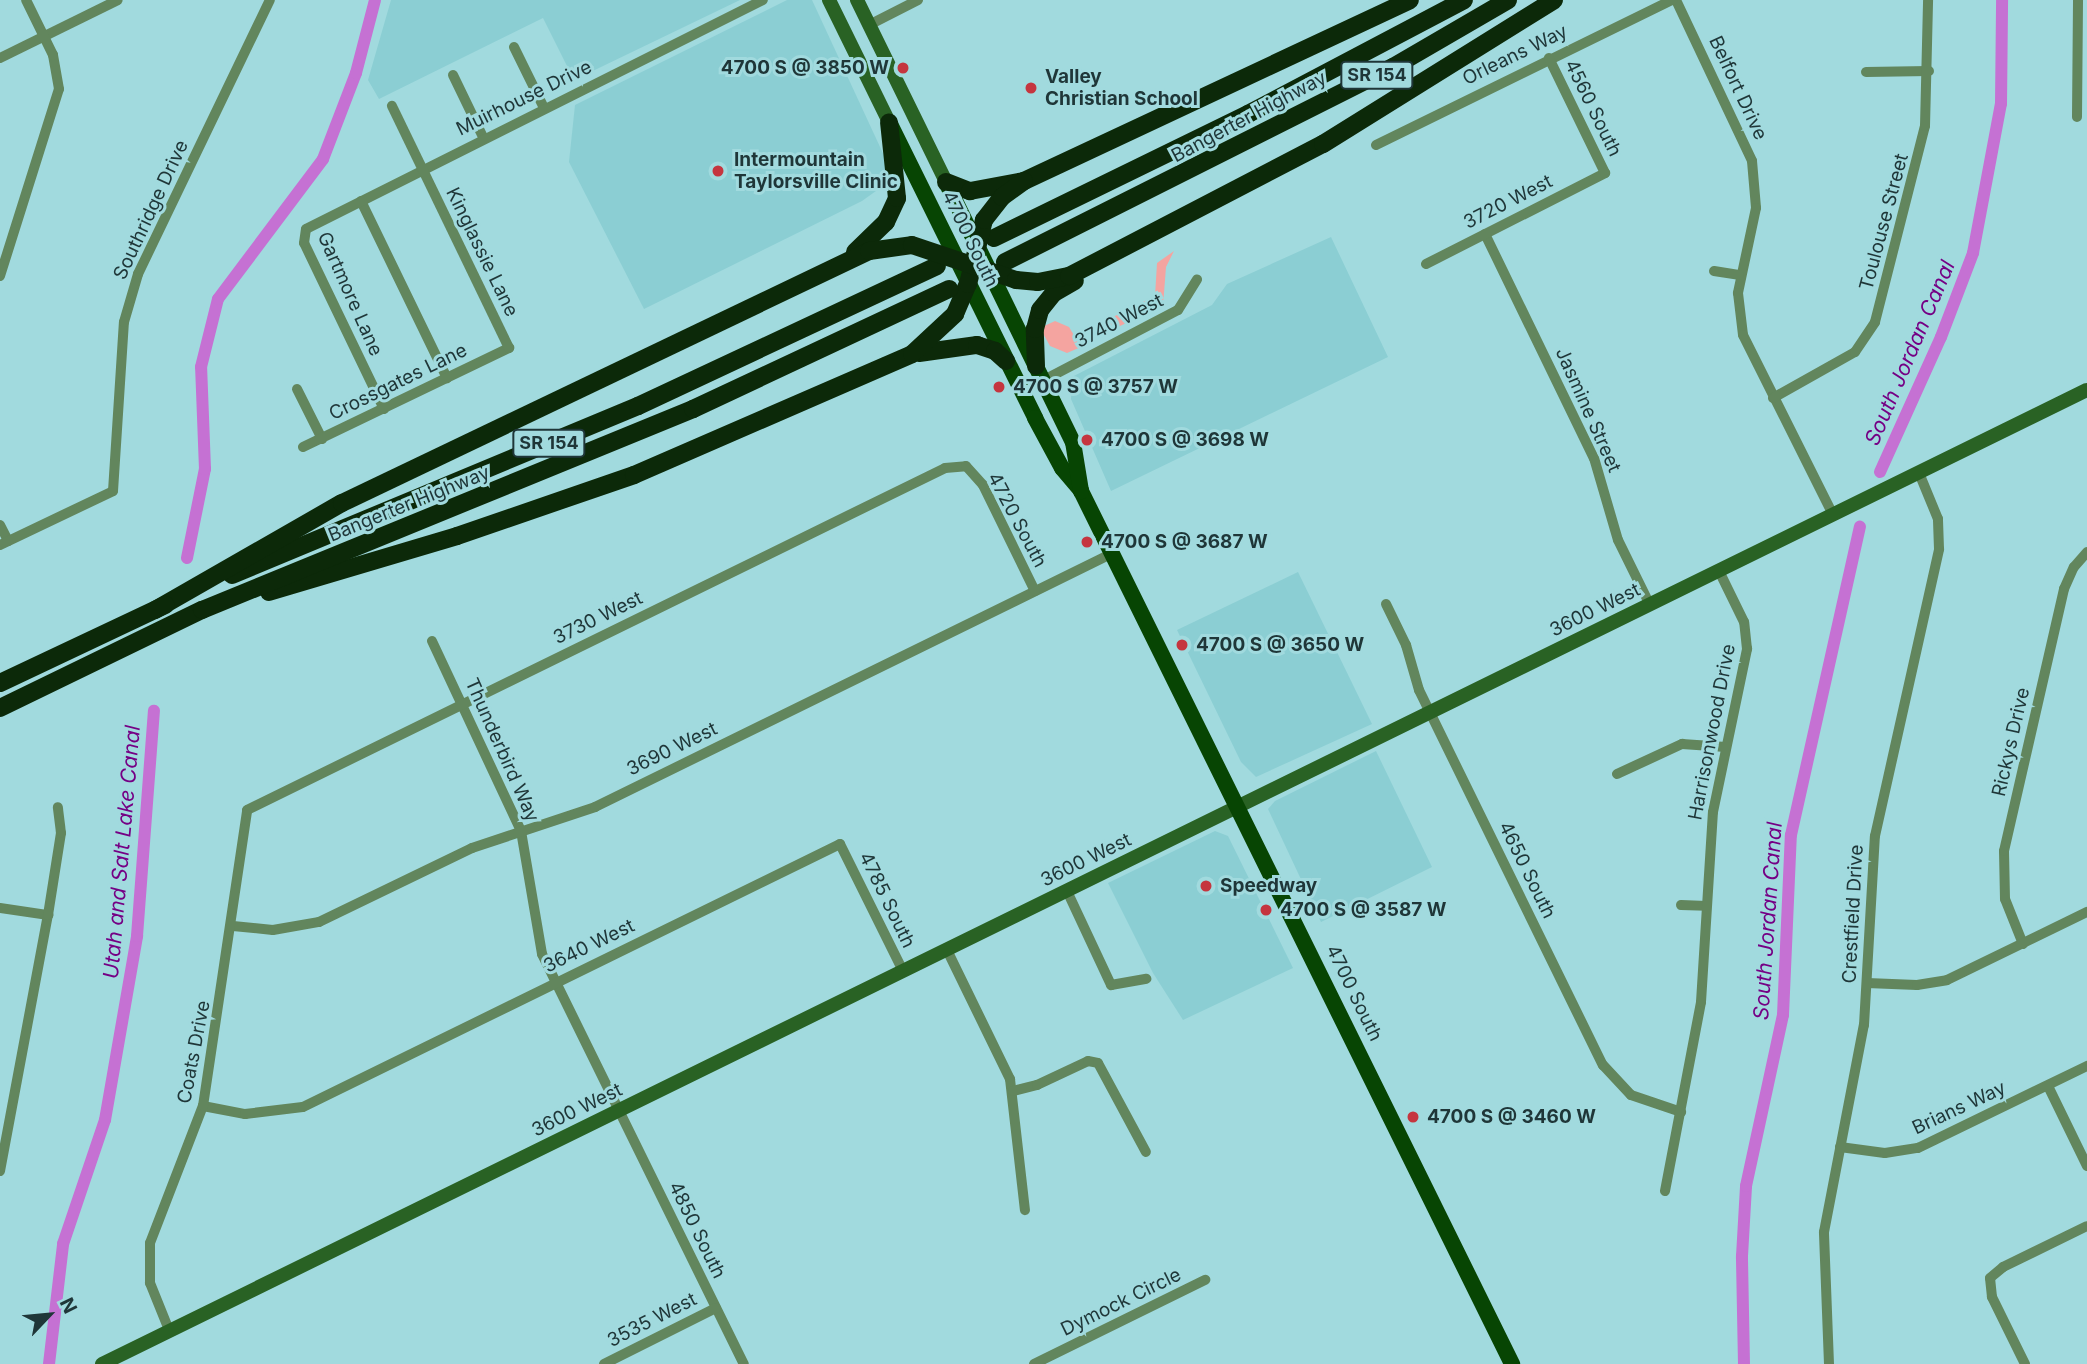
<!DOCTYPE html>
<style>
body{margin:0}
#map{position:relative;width:2087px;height:1364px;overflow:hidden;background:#a1dade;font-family:Inter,sans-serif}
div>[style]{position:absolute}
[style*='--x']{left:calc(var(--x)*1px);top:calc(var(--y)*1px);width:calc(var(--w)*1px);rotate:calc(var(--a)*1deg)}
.built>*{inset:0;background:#8bced3}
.green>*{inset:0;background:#f4a4a0}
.canal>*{height:12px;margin:-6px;padding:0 6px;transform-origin:6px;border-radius:6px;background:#c571d3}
.street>*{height:10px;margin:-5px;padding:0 5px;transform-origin:5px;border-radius:5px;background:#62865d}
.secondary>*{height:14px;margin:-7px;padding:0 7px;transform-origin:7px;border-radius:7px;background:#296224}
.primary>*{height:16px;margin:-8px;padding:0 8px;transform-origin:8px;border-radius:8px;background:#074503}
.highway>*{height:18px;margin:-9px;padding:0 9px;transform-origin:9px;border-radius:9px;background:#0c2909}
.dots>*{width:19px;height:19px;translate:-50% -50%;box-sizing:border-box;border:4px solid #a1dade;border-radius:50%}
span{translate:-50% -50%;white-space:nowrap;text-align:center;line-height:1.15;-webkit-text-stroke:6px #a1dade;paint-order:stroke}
.shield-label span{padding:2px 5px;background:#a1dade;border:2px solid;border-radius:5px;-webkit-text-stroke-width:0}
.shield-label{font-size:18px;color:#1f3638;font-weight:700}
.street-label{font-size:19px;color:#1f3638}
.poi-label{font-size:19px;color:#1f3638;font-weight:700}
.right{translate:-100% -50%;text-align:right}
.left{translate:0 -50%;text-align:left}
.water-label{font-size:21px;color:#750085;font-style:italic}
.north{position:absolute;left:14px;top:1280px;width:70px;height:70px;-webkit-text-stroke:5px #a1dade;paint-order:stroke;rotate:64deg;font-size:19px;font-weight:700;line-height:28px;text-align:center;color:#1f3638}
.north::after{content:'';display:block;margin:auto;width:24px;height:32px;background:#1f3638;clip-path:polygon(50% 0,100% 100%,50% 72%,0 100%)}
</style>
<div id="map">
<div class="built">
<div style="clip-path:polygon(391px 0,740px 0,574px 80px,543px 18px,379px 99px,368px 80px)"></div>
<div style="clip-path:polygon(787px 0,812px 0,887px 162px,883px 186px,862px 201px,644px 309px,569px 162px,575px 105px)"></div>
<div style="clip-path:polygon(1331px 237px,1388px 357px,1111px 491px,1071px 399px,1072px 377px,1212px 305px,1227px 284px)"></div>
<div style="clip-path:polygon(1298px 572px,1372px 724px,1256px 777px,1241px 762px,1177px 630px)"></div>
<div style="clip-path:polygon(1376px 751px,1432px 867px,1321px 922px,1268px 809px,1275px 801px)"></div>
<div style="clip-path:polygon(1215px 831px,1228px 836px,1293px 968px,1183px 1020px,1153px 973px,1108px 883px)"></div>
</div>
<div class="green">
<div style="clip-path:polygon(1174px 251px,1166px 267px,1163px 306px,1092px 339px,1087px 330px,1155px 296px,1157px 263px)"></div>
<div style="clip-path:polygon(1055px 321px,1069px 327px,1081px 347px,1067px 353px,1050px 346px,1040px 328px)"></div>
</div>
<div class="canal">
<div style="--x:1880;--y:472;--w:148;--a:-65.7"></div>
<div style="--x:1941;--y:337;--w:90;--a:-69.1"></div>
<div style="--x:1973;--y:253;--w:152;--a:-79.4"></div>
<div style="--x:2001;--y:104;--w:104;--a:-89.4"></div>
<div style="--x:187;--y:558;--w:91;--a:-78.6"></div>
<div style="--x:205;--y:469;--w:102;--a:-92.2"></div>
<div style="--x:201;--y:367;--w:70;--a:-76"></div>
<div style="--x:218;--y:299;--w:175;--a:-53.1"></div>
<div style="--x:323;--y:159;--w:92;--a:-69"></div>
<div style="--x:356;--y:73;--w:75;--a:-75.4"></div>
<div style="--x:49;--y:1364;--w:121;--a:-83.3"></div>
<div style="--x:63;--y:1244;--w:131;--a:-71.3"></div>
<div style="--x:105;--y:1120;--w:187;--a:-80.1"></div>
<div style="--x:137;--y:936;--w:226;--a:-85.7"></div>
<div style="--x:1744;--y:1364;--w:108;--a:-91.1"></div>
<div style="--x:1742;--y:1256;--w:70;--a:-86.7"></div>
<div style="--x:1746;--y:1186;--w:175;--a:-77.8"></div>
<div style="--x:1783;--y:1015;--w:180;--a:-87.5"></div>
<div style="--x:1791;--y:835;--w:316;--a:-77.4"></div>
</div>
<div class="street">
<div style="--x:1676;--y:0;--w:178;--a:64.7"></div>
<div style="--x:1752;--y:161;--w:47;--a:85.1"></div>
<div style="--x:1756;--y:208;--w:87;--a:102"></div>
<div style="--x:1738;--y:293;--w:42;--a:83.2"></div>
<div style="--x:1743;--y:335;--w:201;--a:63.4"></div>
<div style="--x:869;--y:25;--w:55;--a:-27"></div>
<div style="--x:514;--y:47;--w:68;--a:63.8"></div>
<div style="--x:0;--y:58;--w:131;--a:-26.2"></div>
<div style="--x:1866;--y:72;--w:63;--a:-0.9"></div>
<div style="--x:453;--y:75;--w:69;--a:64.2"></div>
<div style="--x:2077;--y:117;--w:117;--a:-89.5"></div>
<div style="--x:1376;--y:145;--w:330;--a:-26.1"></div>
<div style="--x:361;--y:201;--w:197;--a:64.1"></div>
<div style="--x:1485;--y:234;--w:249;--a:64.1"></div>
<div style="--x:1594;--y:458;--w:85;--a:73.7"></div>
<div style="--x:1618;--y:540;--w:72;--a:63.8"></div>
<div style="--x:1426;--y:264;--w:201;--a:-26.9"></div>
<div style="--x:1605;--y:173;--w:128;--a:-116"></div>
<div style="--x:1714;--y:271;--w:25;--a:9"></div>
<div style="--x:0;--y:276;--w:196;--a:-72.5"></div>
<div style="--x:59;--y:89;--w:35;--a:-100"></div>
<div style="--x:53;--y:55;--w:61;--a:-116.1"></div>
<div style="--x:1044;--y:380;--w:151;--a:-27.6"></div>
<div style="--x:1178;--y:310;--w:36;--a:-58"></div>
<div style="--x:297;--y:389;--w:56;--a:63.4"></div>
<div style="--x:1773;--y:398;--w:94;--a:-29.3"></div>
<div style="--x:1855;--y:352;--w:36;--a:-56"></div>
<div style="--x:1875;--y:322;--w:202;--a:-75.7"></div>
<div style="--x:1925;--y:126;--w:126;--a:-88.6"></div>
<div style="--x:384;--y:409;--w:184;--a:-115.7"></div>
<div style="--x:304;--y:243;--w:14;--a:-82"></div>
<div style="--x:306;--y:229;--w:511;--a:-26.62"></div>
<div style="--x:303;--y:447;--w:229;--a:-25.7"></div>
<div style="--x:509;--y:348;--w:269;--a:-115.8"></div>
<div style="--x:0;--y:525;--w:18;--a:63"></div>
<div style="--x:0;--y:545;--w:125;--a:-25.5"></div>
<div style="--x:113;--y:491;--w:169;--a:-86.3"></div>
<div style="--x:124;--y:322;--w:50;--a:-73.7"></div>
<div style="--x:138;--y:274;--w:304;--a:-64.3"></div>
<div style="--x:1386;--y:604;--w:46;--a:64"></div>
<div style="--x:1406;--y:645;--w:47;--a:73.9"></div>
<div style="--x:1419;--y:690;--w:418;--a:63.9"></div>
<div style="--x:1603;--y:1065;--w:41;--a:47"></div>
<div style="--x:1631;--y:1095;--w:53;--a:18.8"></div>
<div style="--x:432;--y:641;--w:210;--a:64.9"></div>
<div style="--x:521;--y:831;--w:125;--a:80.3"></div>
<div style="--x:542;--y:954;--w:457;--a:63.8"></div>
<div style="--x:1617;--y:774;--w:72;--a:-24.8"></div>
<div style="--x:1682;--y:744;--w:44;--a:3.9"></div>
<div style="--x:1067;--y:891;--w:104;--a:64.9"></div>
<div style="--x:1111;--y:985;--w:36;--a:-10"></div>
<div style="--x:1681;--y:905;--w:25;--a:2"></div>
<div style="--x:0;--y:908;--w:49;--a:8.3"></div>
<div style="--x:233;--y:926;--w:40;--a:5.7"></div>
<div style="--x:273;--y:930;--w:47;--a:-9.9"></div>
<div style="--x:319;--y:922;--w:170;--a:-25.8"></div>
<div style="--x:472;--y:848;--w:130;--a:-18.4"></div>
<div style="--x:595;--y:807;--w:575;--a:-26.12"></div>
<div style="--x:2023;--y:944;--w:48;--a:-111.8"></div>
<div style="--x:2005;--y:899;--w:48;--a:-91.2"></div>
<div style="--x:2004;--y:851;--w:269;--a:-77.1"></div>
<div style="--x:2064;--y:589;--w:24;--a:-66"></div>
<div style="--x:2074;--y:567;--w:20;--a:-49"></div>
<div style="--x:947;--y:950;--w:144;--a:64"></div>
<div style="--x:1010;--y:1079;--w:132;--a:83.5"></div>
<div style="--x:1867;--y:983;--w:50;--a:2.3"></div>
<div style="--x:1917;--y:985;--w:30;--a:-9"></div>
<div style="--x:1947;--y:980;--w:156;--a:-25.9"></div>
<div style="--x:2048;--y:1086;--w:89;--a:64"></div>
<div style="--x:1013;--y:1091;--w:25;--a:-14"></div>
<div style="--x:1037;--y:1085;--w:56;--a:-25.2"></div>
<div style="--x:1088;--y:1061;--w:10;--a:11"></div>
<div style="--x:1098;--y:1063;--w:101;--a:61.7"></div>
<div style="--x:203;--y:1106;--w:43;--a:10.8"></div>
<div style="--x:245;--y:1114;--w:58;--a:-6.9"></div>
<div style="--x:303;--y:1107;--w:598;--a:-26.09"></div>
<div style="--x:840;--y:844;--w:142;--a:63.6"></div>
<div style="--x:1840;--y:1147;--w:45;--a:7.6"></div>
<div style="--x:1885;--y:1153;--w:33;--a:-9"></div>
<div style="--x:1918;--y:1148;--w:188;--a:-25.9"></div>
<div style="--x:0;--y:1171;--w:260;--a:-79.4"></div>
<div style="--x:48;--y:915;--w:83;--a:-81"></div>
<div style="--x:61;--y:833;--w:26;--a:-97"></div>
<div style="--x:1665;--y:1191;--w:192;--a:-79.2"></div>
<div style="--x:1701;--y:1002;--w:190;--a:-86.4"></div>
<div style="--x:1713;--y:812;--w:167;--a:-78.2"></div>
<div style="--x:1747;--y:649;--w:27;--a:-96"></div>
<div style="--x:1744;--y:622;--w:57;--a:-116.1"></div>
<div style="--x:169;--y:1330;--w:51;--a:-112"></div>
<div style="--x:150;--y:1283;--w:40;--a:-90"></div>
<div style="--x:150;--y:1243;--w:147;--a:-68.9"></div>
<div style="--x:203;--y:1106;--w:299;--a:-81.5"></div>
<div style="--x:247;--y:810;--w:777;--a:-26.1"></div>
<div style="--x:945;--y:468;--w:21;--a:-5"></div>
<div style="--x:966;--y:466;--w:25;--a:48"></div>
<div style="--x:983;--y:485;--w:118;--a:63.9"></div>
<div style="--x:604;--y:1364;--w:125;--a:-26.6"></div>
<div style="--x:1034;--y:1364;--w:191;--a:-26.2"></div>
<div style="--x:1829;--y:1364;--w:132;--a:-92.2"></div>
<div style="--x:1824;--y:1232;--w:211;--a:-79.1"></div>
<div style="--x:1864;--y:1025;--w:189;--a:-86.7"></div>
<div style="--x:1875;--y:836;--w:294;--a:-77.4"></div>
<div style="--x:1939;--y:549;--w:30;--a:-92"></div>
<div style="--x:1938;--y:519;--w:50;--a:-112.4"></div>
<div style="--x:2025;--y:1364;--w:75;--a:-116.2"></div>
<div style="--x:1992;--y:1297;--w:19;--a:-96"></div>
<div style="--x:1990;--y:1278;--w:17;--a:-40"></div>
<div style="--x:2003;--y:1267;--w:93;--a:-26"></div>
</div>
<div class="secondary">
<div style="--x:829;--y:0;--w:136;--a:63.8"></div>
<div style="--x:857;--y:0;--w:203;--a:63.9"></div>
<div style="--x:102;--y:1364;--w:2211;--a:-26.14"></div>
</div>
<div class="primary">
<div style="--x:891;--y:126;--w:326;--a:63.7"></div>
<div style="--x:1035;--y:418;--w:57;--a:61.6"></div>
<div style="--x:1062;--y:468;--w:30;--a:50"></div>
<div style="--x:1081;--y:491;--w:974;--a:63.72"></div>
<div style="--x:946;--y:182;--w:289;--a:64"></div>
<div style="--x:1073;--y:442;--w:50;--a:80.7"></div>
</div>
<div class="highway">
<div style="--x:946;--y:182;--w:26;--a:21"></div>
<div style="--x:970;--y:191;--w:55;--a:-10.5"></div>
<div style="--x:1024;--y:181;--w:426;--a:-25.1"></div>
<div style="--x:994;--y:238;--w:283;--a:-26"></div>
<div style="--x:1248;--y:114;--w:244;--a:-27.8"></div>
<div style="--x:855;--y:252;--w:43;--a:-44.1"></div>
<div style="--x:886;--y:222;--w:26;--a:-65"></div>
<div style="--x:897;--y:198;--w:76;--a:-96"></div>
<div style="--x:1005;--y:262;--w:434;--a:-26.7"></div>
<div style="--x:1393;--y:67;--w:133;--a:-30.2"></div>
<div style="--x:919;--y:353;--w:59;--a:-7.9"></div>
<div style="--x:977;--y:345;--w:19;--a:18"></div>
<div style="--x:995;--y:351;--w:15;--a:42"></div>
<div style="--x:1036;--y:366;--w:37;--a:-92"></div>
<div style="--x:1035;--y:329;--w:20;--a:-75"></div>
<div style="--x:1040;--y:310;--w:22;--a:-51"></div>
<div style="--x:1054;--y:293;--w:24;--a:-30"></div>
<div style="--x:232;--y:575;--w:440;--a:-22.6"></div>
<div style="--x:638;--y:406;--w:330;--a:-25.1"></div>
<div style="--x:269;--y:592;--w:196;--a:-16.6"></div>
<div style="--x:457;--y:536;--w:187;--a:-19"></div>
<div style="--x:634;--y:475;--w:303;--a:-23.5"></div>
<div style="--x:912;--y:354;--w:59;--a:-42.9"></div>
<div style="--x:955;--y:314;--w:33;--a:-67"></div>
<div style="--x:968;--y:284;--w:66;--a:-76"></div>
<div style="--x:984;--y:220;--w:29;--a:-52"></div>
<div style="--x:1002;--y:197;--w:27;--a:-36"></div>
<div style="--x:155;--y:610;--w:215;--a:-29.8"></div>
<div style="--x:342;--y:503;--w:584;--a:-25.56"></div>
<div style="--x:869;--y:251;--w:43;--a:-7.9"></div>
<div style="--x:912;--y:245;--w:110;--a:18.6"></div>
<div style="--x:1016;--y:280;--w:22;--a:5"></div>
<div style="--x:1038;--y:282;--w:32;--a:-11"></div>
<div style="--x:1069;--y:276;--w:286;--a:-27.5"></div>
<div style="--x:1323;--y:144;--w:272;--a:-31.9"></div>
<div style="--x:0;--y:683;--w:183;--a:-25.3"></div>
<div style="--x:0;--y:708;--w:225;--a:-25.9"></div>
<div style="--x:202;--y:610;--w:531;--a:-22.26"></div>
<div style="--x:693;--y:409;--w:283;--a:-25.1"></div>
</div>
<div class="dots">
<div style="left:903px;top:68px;background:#c5353f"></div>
<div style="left:1031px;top:88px;background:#c5353f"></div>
<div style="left:718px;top:171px;background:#c5353f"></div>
<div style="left:999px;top:387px;background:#c5353f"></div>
<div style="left:1087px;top:440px;background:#c5353f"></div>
<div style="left:1087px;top:542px;background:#c5353f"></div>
<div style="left:1182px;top:645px;background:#c5353f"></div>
<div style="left:1206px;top:886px;background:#c5353f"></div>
<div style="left:1266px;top:910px;background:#c5353f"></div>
<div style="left:1413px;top:1117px;background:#c5353f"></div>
</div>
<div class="shield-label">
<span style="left:1377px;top:75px">SR 154</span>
<span style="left:549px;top:443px">SR 154</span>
</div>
<div class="street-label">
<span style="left:1515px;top:55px;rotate:-26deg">Orleans Way</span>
<span style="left:1738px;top:88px;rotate:65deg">Belfort Drive</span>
<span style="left:524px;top:98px;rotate:-26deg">Muirhouse Drive</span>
<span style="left:1593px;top:108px;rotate:64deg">4560 South</span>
<span style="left:1249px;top:117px;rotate:-28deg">Bangerter Highway</span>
<span style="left:1508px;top:202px;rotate:-27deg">3720 West</span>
<span style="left:151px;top:210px;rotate:-65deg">Southridge Drive</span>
<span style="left:1884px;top:222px;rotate:-75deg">Toulouse Street</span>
<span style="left:970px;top:239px;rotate:64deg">4700 South</span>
<span style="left:482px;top:252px;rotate:64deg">Kinglassie Lane</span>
<span style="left:350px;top:294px;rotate:66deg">Gartmore Lane</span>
<span style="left:1119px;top:321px;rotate:-27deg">3740 West</span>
<span style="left:398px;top:382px;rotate:-26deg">Crossgates Lane</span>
<span style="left:1588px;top:410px;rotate:66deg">Jasmine Street</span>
<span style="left:409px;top:504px;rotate:-22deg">Bangerter Highway</span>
<span style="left:1017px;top:520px;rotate:62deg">4720 South</span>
<span style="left:1595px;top:610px;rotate:-26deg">3600 West</span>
<span style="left:598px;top:618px;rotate:-26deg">3730 West</span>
<span style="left:1712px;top:732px;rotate:-79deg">Harrisonwood Drive</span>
<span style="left:2011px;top:742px;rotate:-77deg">Rickys Drive</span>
<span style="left:672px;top:749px;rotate:-26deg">3690 West</span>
<span style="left:502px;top:750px;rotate:66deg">Thunderbird Way</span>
<span style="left:1086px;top:860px;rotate:-26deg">3600 West</span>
<span style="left:1527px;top:870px;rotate:64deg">4650 South</span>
<span style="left:887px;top:900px;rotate:64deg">4785 South</span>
<span style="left:1853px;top:914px;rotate:-87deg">Crestfield Drive</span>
<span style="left:589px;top:946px;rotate:-26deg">3640 West</span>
<span style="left:1354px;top:993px;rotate:64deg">4700 South</span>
<span style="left:194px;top:1052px;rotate:-79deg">Coats Drive</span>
<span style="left:1959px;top:1108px;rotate:-25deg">Brians Way</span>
<span style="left:577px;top:1110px;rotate:-26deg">3600 West</span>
<span style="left:697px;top:1230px;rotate:64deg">4850 South</span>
<span style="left:1121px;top:1302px;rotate:-26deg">Dymock Circle</span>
<span style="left:652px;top:1320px;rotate:-27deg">3535 West</span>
</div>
<div class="poi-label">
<span class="right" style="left:889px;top:68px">4700 S @ 3850 W</span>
<span class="left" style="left:1045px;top:88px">Valley<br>Christian School</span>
<span class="left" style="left:734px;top:171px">Intermountain<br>Taylorsville Clinic</span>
<span class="left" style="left:1013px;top:387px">4700 S @ 3757 W</span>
<span class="left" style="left:1101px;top:440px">4700 S @ 3698 W</span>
<span class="left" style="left:1101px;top:542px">4700 S @ 3687 W</span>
<span class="left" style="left:1196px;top:645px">4700 S @ 3650 W</span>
<span class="left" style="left:1220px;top:886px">Speedway</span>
<span class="left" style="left:1280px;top:910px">4700 S @ 3587 W</span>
<span class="left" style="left:1427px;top:1117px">4700 S @ 3460 W</span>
</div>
<div class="water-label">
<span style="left:1910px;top:353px;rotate:-67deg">South Jordan Canal</span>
<span style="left:122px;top:852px;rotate:-85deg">Utah and Salt Lake Canal</span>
<span style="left:1768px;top:921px;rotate:-86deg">South Jordan Canal</span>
</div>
<div class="north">N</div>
</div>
